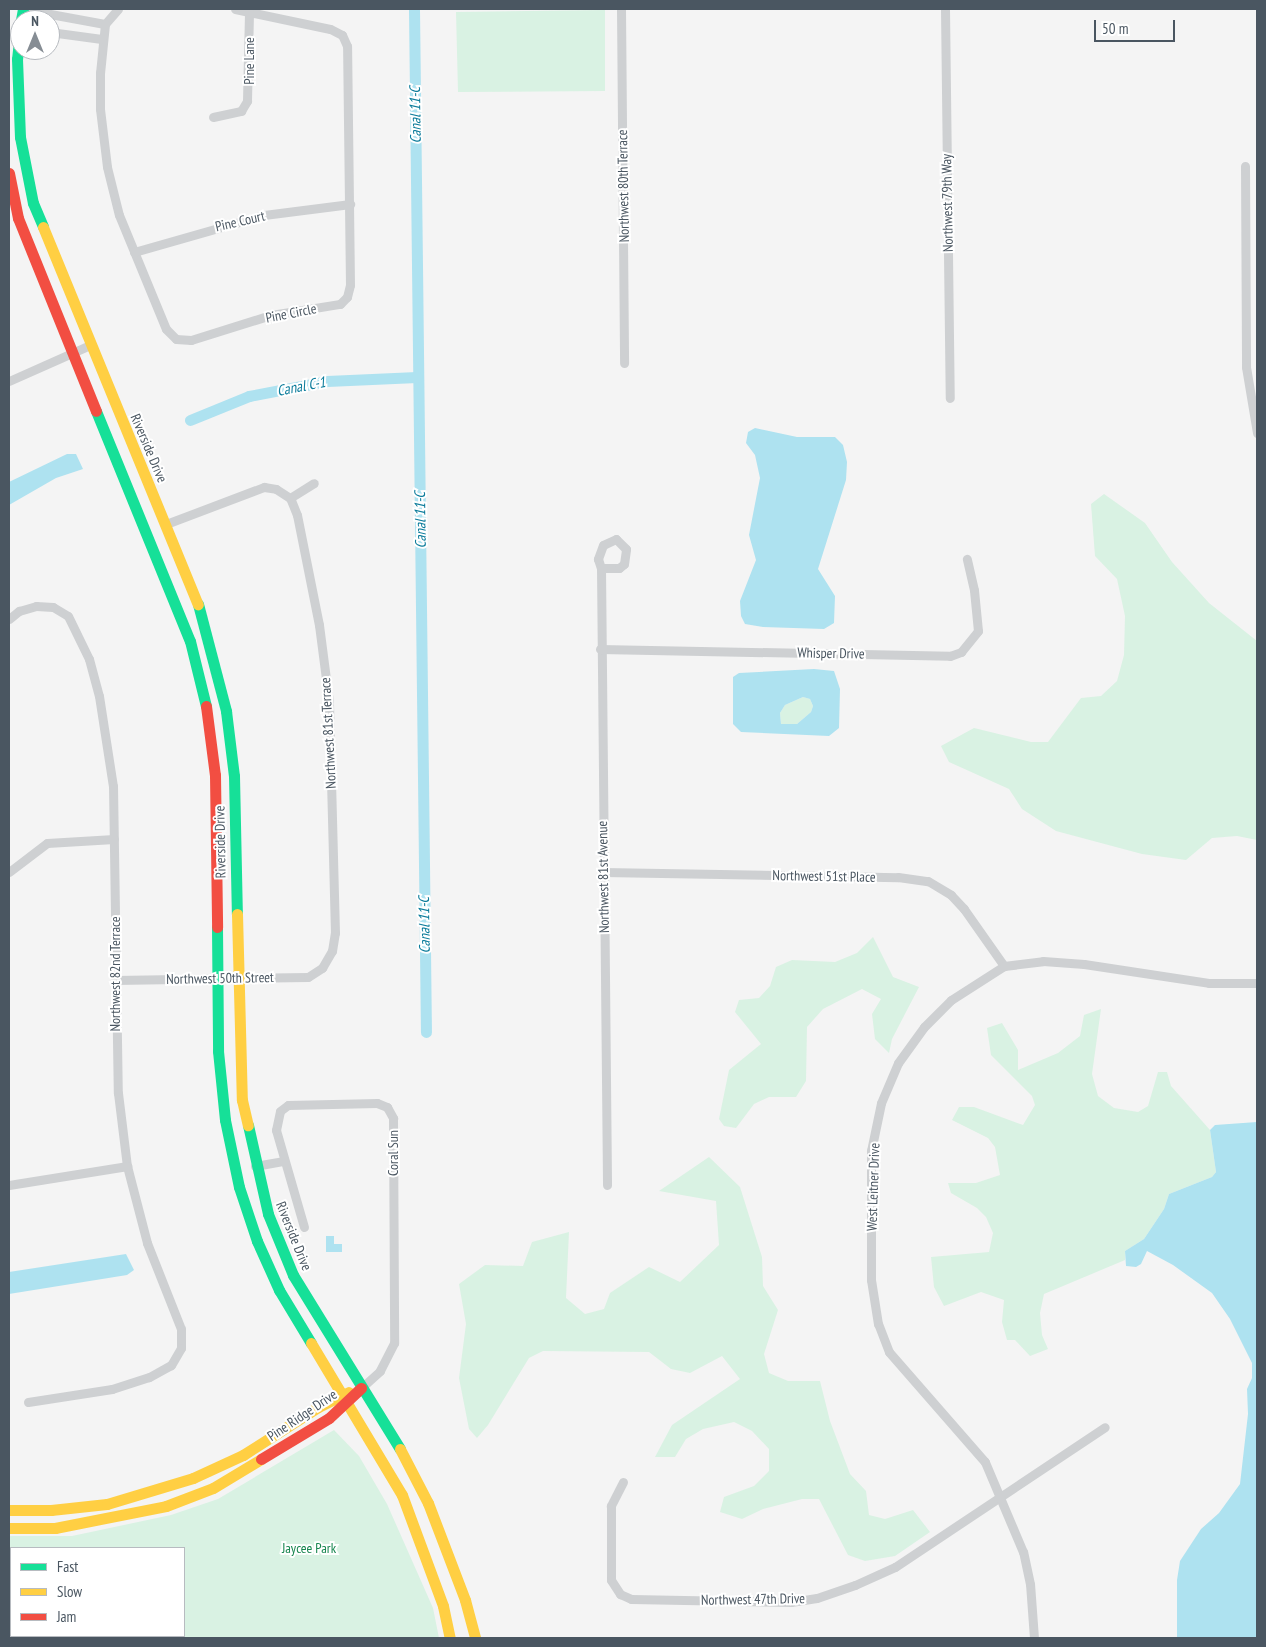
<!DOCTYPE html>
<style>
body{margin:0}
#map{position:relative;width:1266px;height:1647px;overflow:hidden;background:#f4f4f4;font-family:"PT Sans Narrow",sans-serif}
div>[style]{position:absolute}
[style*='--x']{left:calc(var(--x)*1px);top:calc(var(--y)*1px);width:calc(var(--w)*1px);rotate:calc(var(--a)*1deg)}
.green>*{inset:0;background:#d9f2e3}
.water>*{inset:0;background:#aee2f0}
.canal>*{height:11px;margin:-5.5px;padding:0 5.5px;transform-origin:5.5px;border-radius:5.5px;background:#aee2f0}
.street>*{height:9px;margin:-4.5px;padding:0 4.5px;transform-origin:4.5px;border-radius:4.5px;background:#ced0d2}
.fast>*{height:11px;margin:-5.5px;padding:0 5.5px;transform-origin:5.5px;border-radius:5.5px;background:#16e098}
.slow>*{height:11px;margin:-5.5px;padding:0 5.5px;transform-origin:5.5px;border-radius:5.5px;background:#ffcf43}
.jam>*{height:11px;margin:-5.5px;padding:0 5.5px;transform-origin:5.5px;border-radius:5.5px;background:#f24e42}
span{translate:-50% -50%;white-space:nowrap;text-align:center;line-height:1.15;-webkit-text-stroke:4px #fff;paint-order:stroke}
.street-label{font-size:14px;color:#4a5661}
.park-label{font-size:14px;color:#17864f}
.water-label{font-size:15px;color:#0c7c9b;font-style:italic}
.frame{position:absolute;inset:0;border:10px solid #4a5661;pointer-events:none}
.legend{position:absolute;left:10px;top:1547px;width:175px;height:90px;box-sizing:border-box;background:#fff;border:1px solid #b7bbc0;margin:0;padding:6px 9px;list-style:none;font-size:15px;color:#4a5661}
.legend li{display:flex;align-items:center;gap:10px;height:25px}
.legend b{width:25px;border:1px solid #b7bbc0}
.north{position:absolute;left:10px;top:10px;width:50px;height:50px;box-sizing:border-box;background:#fff;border:1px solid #b7bbc0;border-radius:50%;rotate:0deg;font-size:14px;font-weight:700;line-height:20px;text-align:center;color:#4a5661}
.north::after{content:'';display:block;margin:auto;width:18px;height:22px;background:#868d94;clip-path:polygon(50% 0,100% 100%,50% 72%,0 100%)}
.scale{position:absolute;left:1094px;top:20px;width:81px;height:22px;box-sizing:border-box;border:2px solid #4a5661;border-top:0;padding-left:6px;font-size:15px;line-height:18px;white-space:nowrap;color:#4a5661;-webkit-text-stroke:4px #fff;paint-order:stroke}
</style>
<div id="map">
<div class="green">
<div style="clip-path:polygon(605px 10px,605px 91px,458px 92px,456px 12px)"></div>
<div style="clip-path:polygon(1104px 494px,1145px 523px,1172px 562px,1209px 603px,1257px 641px,1257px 840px,1237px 836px,1212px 838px,1186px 860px,1142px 854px,1056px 831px,1022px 809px,1009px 789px,949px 762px,941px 746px,974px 728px,1031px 742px,1048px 742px,1081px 698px,1101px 696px,1117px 681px,1124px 655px,1125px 616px,1117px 579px,1095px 556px,1091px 504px)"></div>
<div style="clip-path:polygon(803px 697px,810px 699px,813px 706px,811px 712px,797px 724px,781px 724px,780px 713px,785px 705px)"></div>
<div style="clip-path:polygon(873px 937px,893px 977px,919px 987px,892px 1039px,889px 1053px,875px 1039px,872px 1014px,881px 999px,862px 989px,823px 1009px,807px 1027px,806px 1081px,796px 1097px,769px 1097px,754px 1104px,736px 1128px,724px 1126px,719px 1119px,729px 1070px,761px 1044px,735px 1012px,739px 1000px,759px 998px,770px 986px,776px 967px,792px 960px,835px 962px,857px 953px)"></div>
<div style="clip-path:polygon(1101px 1009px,1092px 1074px,1098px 1096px,1114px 1108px,1138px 1112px,1148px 1106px,1158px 1072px,1167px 1072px,1171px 1086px,1210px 1130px,1216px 1172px,1212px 1177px,1169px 1194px,1164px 1209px,1144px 1239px,1125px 1251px,1125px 1260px,1044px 1294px,1040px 1313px,1042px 1335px,1048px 1349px,1030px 1356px,1015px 1340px,1007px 1340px,1002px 1322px,1004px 1300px,981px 1292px,944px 1306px,934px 1287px,931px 1257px,989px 1252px,993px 1233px,986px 1217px,977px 1208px,951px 1193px,948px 1183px,976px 1183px,1000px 1175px,995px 1147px,988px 1138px,952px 1120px,959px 1107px,974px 1107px,1023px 1125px,1035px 1105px,1032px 1096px,991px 1055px,987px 1028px,1002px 1023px,1018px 1050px,1018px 1070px,1058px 1053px,1080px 1036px,1084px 1015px)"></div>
<div style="clip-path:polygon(709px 1157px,740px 1187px,762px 1257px,763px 1286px,778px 1310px,764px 1354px,769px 1373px,788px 1381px,820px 1381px,830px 1421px,850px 1474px,866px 1491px,869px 1515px,885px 1519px,913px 1510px,930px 1532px,895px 1556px,865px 1561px,848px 1555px,819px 1499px,802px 1499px,763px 1509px,742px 1519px,720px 1512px,724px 1497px,754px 1486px,769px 1471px,769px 1449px,752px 1431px,734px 1422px,703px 1429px,686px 1439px,675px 1457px,655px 1457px,672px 1425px,740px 1379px,722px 1356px,690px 1373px,671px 1369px,649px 1352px,543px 1351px,529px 1358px,488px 1425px,477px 1438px,469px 1429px,459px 1378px,466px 1324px,459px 1284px,485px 1265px,523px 1266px,532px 1242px,569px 1232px,566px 1298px,585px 1314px,604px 1309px,610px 1293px,649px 1267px,680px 1282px,719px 1245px,716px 1201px,659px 1191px)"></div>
<div style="clip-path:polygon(evenodd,334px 1430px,359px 1456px,387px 1504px,433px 1608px,439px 1638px,9px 1638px,9px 1536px,72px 1536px,171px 1515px,218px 1499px,334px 1430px,11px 1548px,184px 1548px,184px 1636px,11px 1636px,11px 1548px)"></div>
</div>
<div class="water">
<div style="clip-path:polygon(755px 428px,797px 437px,835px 437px,843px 445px,847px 462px,846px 480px,818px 569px,835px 596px,834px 623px,824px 629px,763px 627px,745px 624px,741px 616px,740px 601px,756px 560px,749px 535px,760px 478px,755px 455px,746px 443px,748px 432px)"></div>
<div style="clip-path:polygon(67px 454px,76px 454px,83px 469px,56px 478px,9px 505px,9px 482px)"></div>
<div style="clip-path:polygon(evenodd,814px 669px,834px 671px,840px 689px,839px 728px,829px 736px,741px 732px,733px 724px,733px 677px,739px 673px,814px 669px,803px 697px,810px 699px,813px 706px,811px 712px,797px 724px,781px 724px,780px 713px,785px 705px,803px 697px)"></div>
<div style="clip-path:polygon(1257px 1122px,1257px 1638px,1177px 1638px,1177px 1580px,1180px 1561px,1201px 1529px,1219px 1513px,1240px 1484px,1248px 1414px,1247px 1389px,1252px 1378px,1252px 1363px,1230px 1319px,1212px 1293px,1173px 1265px,1147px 1251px,1141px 1264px,1136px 1267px,1126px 1266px,1125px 1251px,1144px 1239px,1164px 1209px,1169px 1194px,1212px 1177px,1216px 1172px,1210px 1130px,1215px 1125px)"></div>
<div style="clip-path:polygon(326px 1236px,334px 1236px,334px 1244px,342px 1244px,342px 1252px,326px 1252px)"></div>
<div style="clip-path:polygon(126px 1254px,134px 1270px,127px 1275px,9px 1294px,9px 1272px)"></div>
</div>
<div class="canal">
<div style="--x:414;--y:9;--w:1023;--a:89.33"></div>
<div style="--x:190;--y:420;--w:64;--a:-22.1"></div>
<div style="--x:249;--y:396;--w:79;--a:-10.9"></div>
<div style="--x:327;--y:381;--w:90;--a:-2.5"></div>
</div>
<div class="street">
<div style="--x:23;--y:9;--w:83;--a:10.4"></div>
<div style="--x:118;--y:9;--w:20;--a:131"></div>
<div style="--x:105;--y:24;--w:49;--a:95.8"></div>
<div style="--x:100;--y:73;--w:36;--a:90"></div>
<div style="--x:100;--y:109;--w:58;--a:83.1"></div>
<div style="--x:107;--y:167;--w:49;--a:76"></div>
<div style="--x:119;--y:215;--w:123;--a:67.6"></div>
<div style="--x:166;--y:329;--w:14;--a:45"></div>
<div style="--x:176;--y:339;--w:15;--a:4"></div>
<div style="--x:191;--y:340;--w:84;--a:-17.4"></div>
<div style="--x:271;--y:315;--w:70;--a:-9.1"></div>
<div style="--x:340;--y:304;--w:10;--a:-45"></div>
<div style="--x:347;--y:297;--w:12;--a:-76"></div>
<div style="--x:350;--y:285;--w:239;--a:-90.7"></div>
<div style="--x:347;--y:46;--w:12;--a:-114"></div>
<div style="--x:342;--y:35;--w:13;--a:-153"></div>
<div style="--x:330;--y:29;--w:97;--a:-168.1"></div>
<div style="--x:621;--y:9;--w:354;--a:89.5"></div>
<div style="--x:945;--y:9;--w:389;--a:89.3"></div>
<div style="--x:50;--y:32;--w:52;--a:7.7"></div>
<div style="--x:213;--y:117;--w:29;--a:-12"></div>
<div style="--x:241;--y:111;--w:12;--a:-59"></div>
<div style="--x:247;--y:101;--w:89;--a:-88.7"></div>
<div style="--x:1245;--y:166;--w:201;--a:89.7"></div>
<div style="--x:1246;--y:367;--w:67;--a:80.5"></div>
<div style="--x:134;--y:252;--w:135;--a:-15.9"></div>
<div style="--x:264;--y:215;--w:87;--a:-7.3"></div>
<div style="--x:9;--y:381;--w:89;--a:-24"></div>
<div style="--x:166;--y:524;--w:105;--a:-20.7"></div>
<div style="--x:264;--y:487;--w:12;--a:9"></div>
<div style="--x:276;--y:489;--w:17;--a:33"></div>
<div style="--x:290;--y:498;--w:28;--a:-32"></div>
<div style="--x:601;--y:568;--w:18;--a:0"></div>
<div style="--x:619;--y:568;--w:6;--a:-39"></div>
<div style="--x:624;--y:564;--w:15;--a:-82"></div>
<div style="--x:626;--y:549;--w:14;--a:-135"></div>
<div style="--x:616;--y:539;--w:14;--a:155"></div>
<div style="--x:603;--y:545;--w:15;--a:110"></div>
<div style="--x:598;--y:559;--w:9;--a:72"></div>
<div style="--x:601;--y:568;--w:617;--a:89.44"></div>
<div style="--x:9;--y:619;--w:13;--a:-39"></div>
<div style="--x:19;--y:611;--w:18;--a:-16"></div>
<div style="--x:36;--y:606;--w:17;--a:3"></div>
<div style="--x:53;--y:607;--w:17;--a:31"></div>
<div style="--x:68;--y:616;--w:48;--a:64"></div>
<div style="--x:89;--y:659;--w:38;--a:75"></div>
<div style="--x:99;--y:696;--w:91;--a:81.2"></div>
<div style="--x:113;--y:786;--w:307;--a:89.1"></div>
<div style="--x:118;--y:1093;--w:74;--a:83"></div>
<div style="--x:127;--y:1166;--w:80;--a:75.4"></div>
<div style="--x:147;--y:1243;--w:92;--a:68.4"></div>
<div style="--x:181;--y:1329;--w:19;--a:90"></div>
<div style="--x:181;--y:1348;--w:20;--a:120"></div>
<div style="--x:171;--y:1365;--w:25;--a:151"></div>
<div style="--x:149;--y:1377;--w:39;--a:162"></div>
<div style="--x:112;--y:1389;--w:85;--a:171.2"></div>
<div style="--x:600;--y:649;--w:350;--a:1.1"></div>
<div style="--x:950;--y:656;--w:12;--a:-20"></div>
<div style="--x:961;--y:652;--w:27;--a:-51"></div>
<div style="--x:978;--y:631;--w:41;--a:-95.6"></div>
<div style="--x:974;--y:590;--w:32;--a:-103"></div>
<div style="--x:9;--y:872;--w:48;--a:-37.3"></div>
<div style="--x:47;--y:843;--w:67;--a:-3.4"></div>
<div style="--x:603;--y:872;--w:295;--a:1"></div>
<div style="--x:898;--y:877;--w:30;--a:8"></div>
<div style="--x:928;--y:881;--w:27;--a:31"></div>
<div style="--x:951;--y:895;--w:19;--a:47"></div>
<div style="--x:964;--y:909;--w:70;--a:54.9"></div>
<div style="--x:115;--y:980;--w:193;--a:-0.9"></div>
<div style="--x:308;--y:977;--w:17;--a:-33"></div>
<div style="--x:322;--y:968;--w:20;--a:-60"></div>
<div style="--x:332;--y:951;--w:18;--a:-81"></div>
<div style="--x:335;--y:933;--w:231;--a:-91.5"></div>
<div style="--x:329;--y:702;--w:78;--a:-97.4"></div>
<div style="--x:319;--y:625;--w:112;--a:-101.3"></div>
<div style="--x:297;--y:515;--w:18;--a:-112"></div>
<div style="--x:255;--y:1166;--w:28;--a:-10"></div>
<div style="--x:9;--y:1185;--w:120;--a:-9.1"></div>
<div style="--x:304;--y:1227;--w:101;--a:-106.1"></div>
<div style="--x:276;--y:1130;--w:19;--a:-78"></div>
<div style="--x:280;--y:1111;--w:10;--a:-37"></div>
<div style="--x:288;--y:1105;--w:89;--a:-1.3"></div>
<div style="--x:377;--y:1103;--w:11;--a:22"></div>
<div style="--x:387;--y:1107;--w:13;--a:61"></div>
<div style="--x:393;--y:1118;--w:225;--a:89.7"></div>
<div style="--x:394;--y:1343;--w:31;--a:117"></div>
<div style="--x:380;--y:1371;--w:25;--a:138"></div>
<div style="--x:623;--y:1482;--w:27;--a:117"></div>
<div style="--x:611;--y:1506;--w:74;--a:90"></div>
<div style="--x:611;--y:1580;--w:17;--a:57"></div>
<div style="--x:620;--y:1594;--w:12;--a:24"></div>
<div style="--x:631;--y:1599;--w:160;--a:1.1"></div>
<div style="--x:791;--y:1602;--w:26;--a:-9"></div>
<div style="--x:817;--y:1598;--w:40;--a:-18.9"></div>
<div style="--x:855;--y:1585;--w:44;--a:-24.2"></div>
<div style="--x:895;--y:1567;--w:252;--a:-33.7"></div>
<div style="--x:1034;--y:1638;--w:54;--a:-94.2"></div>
<div style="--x:1030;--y:1584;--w:33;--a:-102"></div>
<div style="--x:1023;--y:1552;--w:98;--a:-112.9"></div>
<div style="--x:985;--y:1462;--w:146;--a:-131.1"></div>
<div style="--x:889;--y:1352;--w:30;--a:-111"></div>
<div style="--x:878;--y:1324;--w:45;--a:-99"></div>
<div style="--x:871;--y:1280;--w:129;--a:-90"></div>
<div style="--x:871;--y:1151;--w:49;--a:-78.2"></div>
<div style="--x:881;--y:1103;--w:43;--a:-67"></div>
<div style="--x:898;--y:1063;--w:44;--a:-54.2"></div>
<div style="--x:924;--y:1027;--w:38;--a:-45"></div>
<div style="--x:951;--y:1000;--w:63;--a:-32.7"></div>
<div style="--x:1004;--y:966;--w:39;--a:-7"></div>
<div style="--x:1043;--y:961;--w:41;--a:4.2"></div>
<div style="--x:1084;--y:964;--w:126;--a:8.6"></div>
<div style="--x:1209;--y:983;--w:48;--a:0"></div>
</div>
<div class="fast">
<div style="--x:21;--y:20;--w:11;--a:-80"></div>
<div style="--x:20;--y:31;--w:28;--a:96"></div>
<div style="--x:17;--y:59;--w:78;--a:87.8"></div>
<div style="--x:20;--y:137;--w:67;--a:78.9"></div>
<div style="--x:33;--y:203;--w:26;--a:67"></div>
<div style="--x:96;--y:411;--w:248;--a:67.8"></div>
<div style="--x:190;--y:641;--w:67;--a:76.2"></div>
<div style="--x:198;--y:604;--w:111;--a:75.3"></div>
<div style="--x:226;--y:711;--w:65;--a:83"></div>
<div style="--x:234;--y:776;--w:138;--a:88.8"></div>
<div style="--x:217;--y:927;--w:124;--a:89.5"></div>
<div style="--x:218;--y:1051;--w:69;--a:84.2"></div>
<div style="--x:225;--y:1120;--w:68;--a:78.2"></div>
<div style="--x:239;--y:1187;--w:57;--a:71.6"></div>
<div style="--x:257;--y:1241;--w:54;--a:65.8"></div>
<div style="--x:279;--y:1290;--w:62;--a:58.9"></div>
<div style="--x:248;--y:1125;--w:91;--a:77.3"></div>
<div style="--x:268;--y:1214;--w:66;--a:67.7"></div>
<div style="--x:293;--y:1275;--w:204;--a:58.4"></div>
</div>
<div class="slow">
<div style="--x:43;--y:227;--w:408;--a:67.7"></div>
<div style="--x:237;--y:914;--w:186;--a:88.5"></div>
<div style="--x:242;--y:1100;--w:26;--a:77"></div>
<div style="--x:311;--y:1343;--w:177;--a:59.1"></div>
<div style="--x:402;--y:1495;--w:118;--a:69.7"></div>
<div style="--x:443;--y:1606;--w:33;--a:78"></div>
<div style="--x:400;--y:1449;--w:61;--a:62.6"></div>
<div style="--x:428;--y:1503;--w:104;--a:69.1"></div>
<div style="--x:465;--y:1600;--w:39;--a:75"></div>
<div style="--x:9;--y:1510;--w:42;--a:0"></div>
<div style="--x:51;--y:1510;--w:56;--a:-6.1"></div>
<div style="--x:107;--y:1504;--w:90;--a:-16.8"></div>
<div style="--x:193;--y:1478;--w:55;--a:-24.7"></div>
<div style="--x:243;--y:1455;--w:89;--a:-32.6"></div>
<div style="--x:318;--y:1407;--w:34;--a:-26"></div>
<div style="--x:9;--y:1528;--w:46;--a:0"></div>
<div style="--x:55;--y:1528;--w:113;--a:-11.2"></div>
<div style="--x:166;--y:1506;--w:50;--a:-21"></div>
<div style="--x:213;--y:1488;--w:56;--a:-31.1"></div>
</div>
<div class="jam">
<div style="--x:9;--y:173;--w:46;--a:78.7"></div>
<div style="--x:18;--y:218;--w:208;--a:68"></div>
<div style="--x:206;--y:706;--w:70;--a:82.6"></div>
<div style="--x:215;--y:775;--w:152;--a:89.2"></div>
<div style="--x:261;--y:1459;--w:79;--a:-31.1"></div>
<div style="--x:329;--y:1418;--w:44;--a:-43.2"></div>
</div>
<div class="street-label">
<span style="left:249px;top:61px;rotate:-90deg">Pine Lane</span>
<span style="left:623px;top:186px;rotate:-91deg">Northwest 80th Terrace</span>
<span style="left:947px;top:203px;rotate:-91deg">Northwest 79th Way</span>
<span style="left:240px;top:221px;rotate:-13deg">Pine Court</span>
<span style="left:291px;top:313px;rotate:-11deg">Pine Circle</span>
<span style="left:149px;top:448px;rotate:67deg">Riverside Drive</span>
<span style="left:831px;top:653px;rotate:1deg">Whisper Drive</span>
<span style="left:328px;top:733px;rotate:-93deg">Northwest 81st Terrace</span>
<span style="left:220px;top:842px;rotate:-91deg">Riverside Drive</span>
<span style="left:824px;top:876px;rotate:1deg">Northwest 51st Place</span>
<span style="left:603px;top:877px;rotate:-91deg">Northwest 81st Avenue</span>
<span style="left:115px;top:974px;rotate:-90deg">Northwest 82nd Terrace</span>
<span style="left:220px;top:978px;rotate:-1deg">Northwest 50th Street</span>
<span style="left:393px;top:1153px;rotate:-90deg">Coral Sun</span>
<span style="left:873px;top:1187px;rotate:-88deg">West Leitner Drive</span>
<span style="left:294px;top:1236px;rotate:68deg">Riverside Drive</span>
<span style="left:302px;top:1415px;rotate:-34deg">Pine Ridge Drive</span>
<span style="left:753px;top:1599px;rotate:-1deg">Northwest 47th Drive</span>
</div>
<div class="park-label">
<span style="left:309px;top:1548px">Jaycee Park</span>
</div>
<div class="water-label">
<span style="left:415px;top:115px;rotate:-91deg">Canal 11-C</span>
<span style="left:301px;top:386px;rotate:-11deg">Canal C-1</span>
<span style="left:420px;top:520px;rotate:-91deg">Canal 11-C</span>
<span style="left:424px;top:925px;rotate:-91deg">Canal 11-C</span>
</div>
<div class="frame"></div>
<ul class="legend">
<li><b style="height:6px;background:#16e098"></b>Fast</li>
<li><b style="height:6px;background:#ffcf43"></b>Slow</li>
<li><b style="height:6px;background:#f24e42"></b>Jam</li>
</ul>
<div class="north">N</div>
<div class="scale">50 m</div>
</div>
